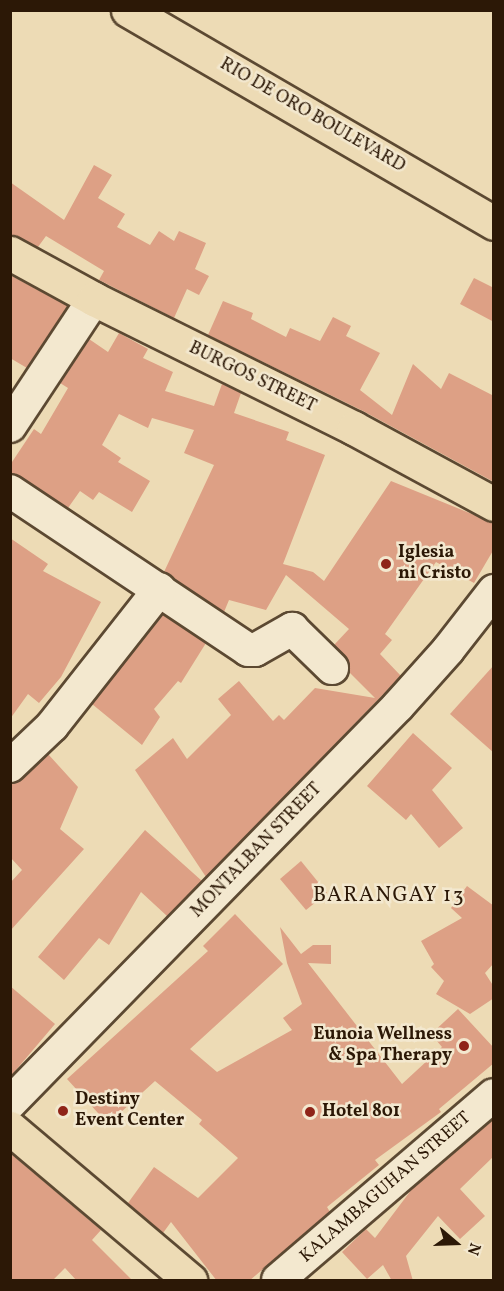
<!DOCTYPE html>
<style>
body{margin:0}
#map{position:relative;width:504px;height:1291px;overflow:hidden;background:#eddbb5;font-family:Vollkorn,serif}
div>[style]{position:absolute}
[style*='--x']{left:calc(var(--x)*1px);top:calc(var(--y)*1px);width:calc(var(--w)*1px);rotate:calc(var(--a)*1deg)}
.building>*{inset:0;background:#dda085}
.roads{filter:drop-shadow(2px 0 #5c4932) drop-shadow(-2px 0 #5c4932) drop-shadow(0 2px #5c4932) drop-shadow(0 -2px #5c4932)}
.minor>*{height:32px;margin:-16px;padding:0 16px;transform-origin:16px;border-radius:16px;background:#f3e8cf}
.major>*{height:33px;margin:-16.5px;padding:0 16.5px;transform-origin:16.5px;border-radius:16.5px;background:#eddbb5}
.dots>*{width:16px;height:16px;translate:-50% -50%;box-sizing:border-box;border:3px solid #f3e8cf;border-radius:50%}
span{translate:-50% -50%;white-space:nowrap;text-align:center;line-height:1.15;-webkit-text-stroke:5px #f3e8cf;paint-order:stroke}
.street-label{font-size:18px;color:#2c1806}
.poi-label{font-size:18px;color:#2c1806;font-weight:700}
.left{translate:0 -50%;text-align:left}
.right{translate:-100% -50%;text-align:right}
.quarter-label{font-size:21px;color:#2c1806;letter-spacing:1.5px}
.frame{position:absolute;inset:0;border:12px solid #2c1806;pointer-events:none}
.north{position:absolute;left:426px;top:1213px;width:60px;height:60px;-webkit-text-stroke:4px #f3e8cf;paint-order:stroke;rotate:109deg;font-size:16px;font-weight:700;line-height:24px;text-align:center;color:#2c1806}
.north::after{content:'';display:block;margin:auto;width:21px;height:27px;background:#2c1806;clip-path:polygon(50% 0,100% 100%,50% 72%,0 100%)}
</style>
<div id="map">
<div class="building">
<div style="clip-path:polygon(94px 165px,112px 175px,98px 198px,125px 214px,117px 227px,150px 245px,159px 231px,174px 241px,179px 231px,206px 243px,195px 269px,209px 276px,199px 295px,187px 289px,174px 318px,99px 280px,104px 271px,46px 236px,38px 247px,10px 234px,10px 182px,64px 220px)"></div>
<div style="clip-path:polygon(10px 275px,68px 306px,27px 368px,10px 358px)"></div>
<div style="clip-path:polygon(474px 278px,494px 288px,494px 322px,460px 304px)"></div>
<div style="clip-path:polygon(223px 301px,253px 313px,251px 319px,286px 337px,290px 328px,320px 341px,333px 317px,351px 326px,346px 336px,380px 353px,360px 390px,392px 415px,413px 364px,441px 389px,449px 373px,494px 396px,494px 482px,363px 411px,208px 335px)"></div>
<div style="clip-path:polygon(119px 333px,148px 349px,143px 358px,173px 372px,165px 391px,214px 406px,222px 384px,241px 393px,234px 413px,289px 432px,286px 440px,325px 455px,283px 564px,313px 572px,324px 581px,391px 481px,494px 523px,494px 549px,474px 583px,436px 562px,385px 634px,392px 640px,380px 654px,401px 676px,206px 877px,135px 770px,173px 738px,187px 759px,231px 715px,218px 699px,239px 681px,273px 721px,279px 715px,284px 720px,315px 688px,375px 698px,349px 672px,349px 663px,334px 645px,349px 629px,286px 575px,266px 610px,229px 600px,224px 612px,164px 572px,214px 465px,184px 453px,194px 430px,152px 418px,148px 428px,119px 414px,102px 445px,121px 458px,118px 462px,150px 481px,132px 512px,99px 492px,93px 500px,80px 491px,68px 508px,20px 476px,10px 473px,10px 465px,34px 429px,41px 434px,68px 388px,60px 383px,89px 339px,108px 352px)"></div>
<div style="clip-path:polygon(10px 538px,48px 564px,43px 571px,101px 602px,61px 677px,39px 703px,28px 694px,10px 719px)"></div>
<div style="clip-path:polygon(163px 615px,206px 643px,181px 683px,178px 681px,154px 709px,160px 717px,142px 745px,92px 704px)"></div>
<div style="clip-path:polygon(494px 665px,494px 753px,450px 714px)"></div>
<div style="clip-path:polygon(413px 733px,452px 768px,432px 790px,463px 828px,439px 848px,411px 814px,406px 820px,367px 786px)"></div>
<div style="clip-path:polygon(48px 754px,78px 787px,60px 829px,84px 849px,10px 931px,10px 883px,22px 870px,10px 857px,10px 783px,22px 779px)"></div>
<div style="clip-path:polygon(145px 830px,202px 881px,167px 916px,141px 892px,109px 945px,99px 938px,64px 980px,38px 957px)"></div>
<div style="clip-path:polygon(301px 861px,327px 893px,306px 910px,280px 879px)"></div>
<div style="clip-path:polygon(467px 886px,494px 906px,494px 963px,485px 973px,494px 987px,494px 998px,470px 1014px,436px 994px,444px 981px,431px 967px,434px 964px,421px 941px,462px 918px,451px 908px)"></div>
<div style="clip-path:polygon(235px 914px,283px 964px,190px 1049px,217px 1072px,292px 1030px,283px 1018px,302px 1004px,287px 963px,280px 927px,301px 954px,313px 945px,331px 945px,331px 964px,308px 963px,402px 1084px,442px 1047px,431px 1034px,458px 1009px,494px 1048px,494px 1063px,439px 1109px,441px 1112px,375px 1160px,379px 1165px,327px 1207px,330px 1212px,249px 1281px,217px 1281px,171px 1222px,163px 1233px,128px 1203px,154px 1167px,198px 1198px,238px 1158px,199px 1124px,202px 1120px,155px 1081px,108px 1124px,67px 1079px,208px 951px,203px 946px)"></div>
<div style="clip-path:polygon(10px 986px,55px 1024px,10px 1077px)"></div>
<div style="clip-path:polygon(494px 1119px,494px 1156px,460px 1189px,485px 1216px,460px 1239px,438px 1216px,406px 1256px,413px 1281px,392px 1281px,383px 1265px,367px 1279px,342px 1252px,366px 1229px,375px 1238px,412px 1189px)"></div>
<div style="clip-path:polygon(10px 1153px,101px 1230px,92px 1240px,133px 1281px,77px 1281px,65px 1268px,52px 1281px,10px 1281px)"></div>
</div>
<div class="roads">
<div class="minor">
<div style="--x:10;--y:426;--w:152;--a:-56.5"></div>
<div style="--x:10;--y:491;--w:286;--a:33.7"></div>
<div style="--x:248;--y:650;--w:7;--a:0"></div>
<div style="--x:255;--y:650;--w:43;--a:-29.6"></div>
<div style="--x:292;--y:629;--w:56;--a:44.3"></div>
<div style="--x:10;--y:766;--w:58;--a:-43.6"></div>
<div style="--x:52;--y:726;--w:174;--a:-51.8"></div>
<div style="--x:10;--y:1103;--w:555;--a:-45.66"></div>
<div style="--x:398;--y:706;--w:75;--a:-48.2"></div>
<div style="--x:448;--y:650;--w:75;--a:-52.1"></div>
<div style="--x:278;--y:1280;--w:284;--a:-40.6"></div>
</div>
<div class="major">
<div style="--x:128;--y:10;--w:423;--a:30.2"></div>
<div style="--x:10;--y:253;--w:96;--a:28.7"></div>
<div style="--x:94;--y:299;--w:290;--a:26.4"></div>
<div style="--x:354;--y:428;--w:159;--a:28.5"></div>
<div style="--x:10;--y:1128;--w:236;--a:40.2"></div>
</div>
</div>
<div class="dots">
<div style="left:386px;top:564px;background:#8f2418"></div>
<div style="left:464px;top:1046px;background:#8f2418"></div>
<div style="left:63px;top:1111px;background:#8f2418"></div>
<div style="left:310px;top:1112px;background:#8f2418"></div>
</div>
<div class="street-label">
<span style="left:312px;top:116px;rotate:30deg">RIO DE ORO BOULEVARD</span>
<span style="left:252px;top:378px;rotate:26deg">BURGOS STREET</span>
<span style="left:257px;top:851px;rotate:-46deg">MONTALBAN STREET</span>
<span style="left:386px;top:1188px;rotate:-41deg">KALAMBAGUHAN STREET</span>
</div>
<div class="poi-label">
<span class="left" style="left:398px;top:564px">Iglesia<br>ni Cristo</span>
<span class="right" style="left:452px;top:1046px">Eunoia Wellness<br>&amp; Spa Therapy</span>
<span class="left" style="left:75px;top:1111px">Destiny<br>Event Center</span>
<span class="left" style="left:322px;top:1112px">Hotel 801</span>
</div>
<div class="quarter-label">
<span style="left:389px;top:896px">BARANGAY 13</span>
</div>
<div class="frame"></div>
<div class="north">N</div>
</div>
